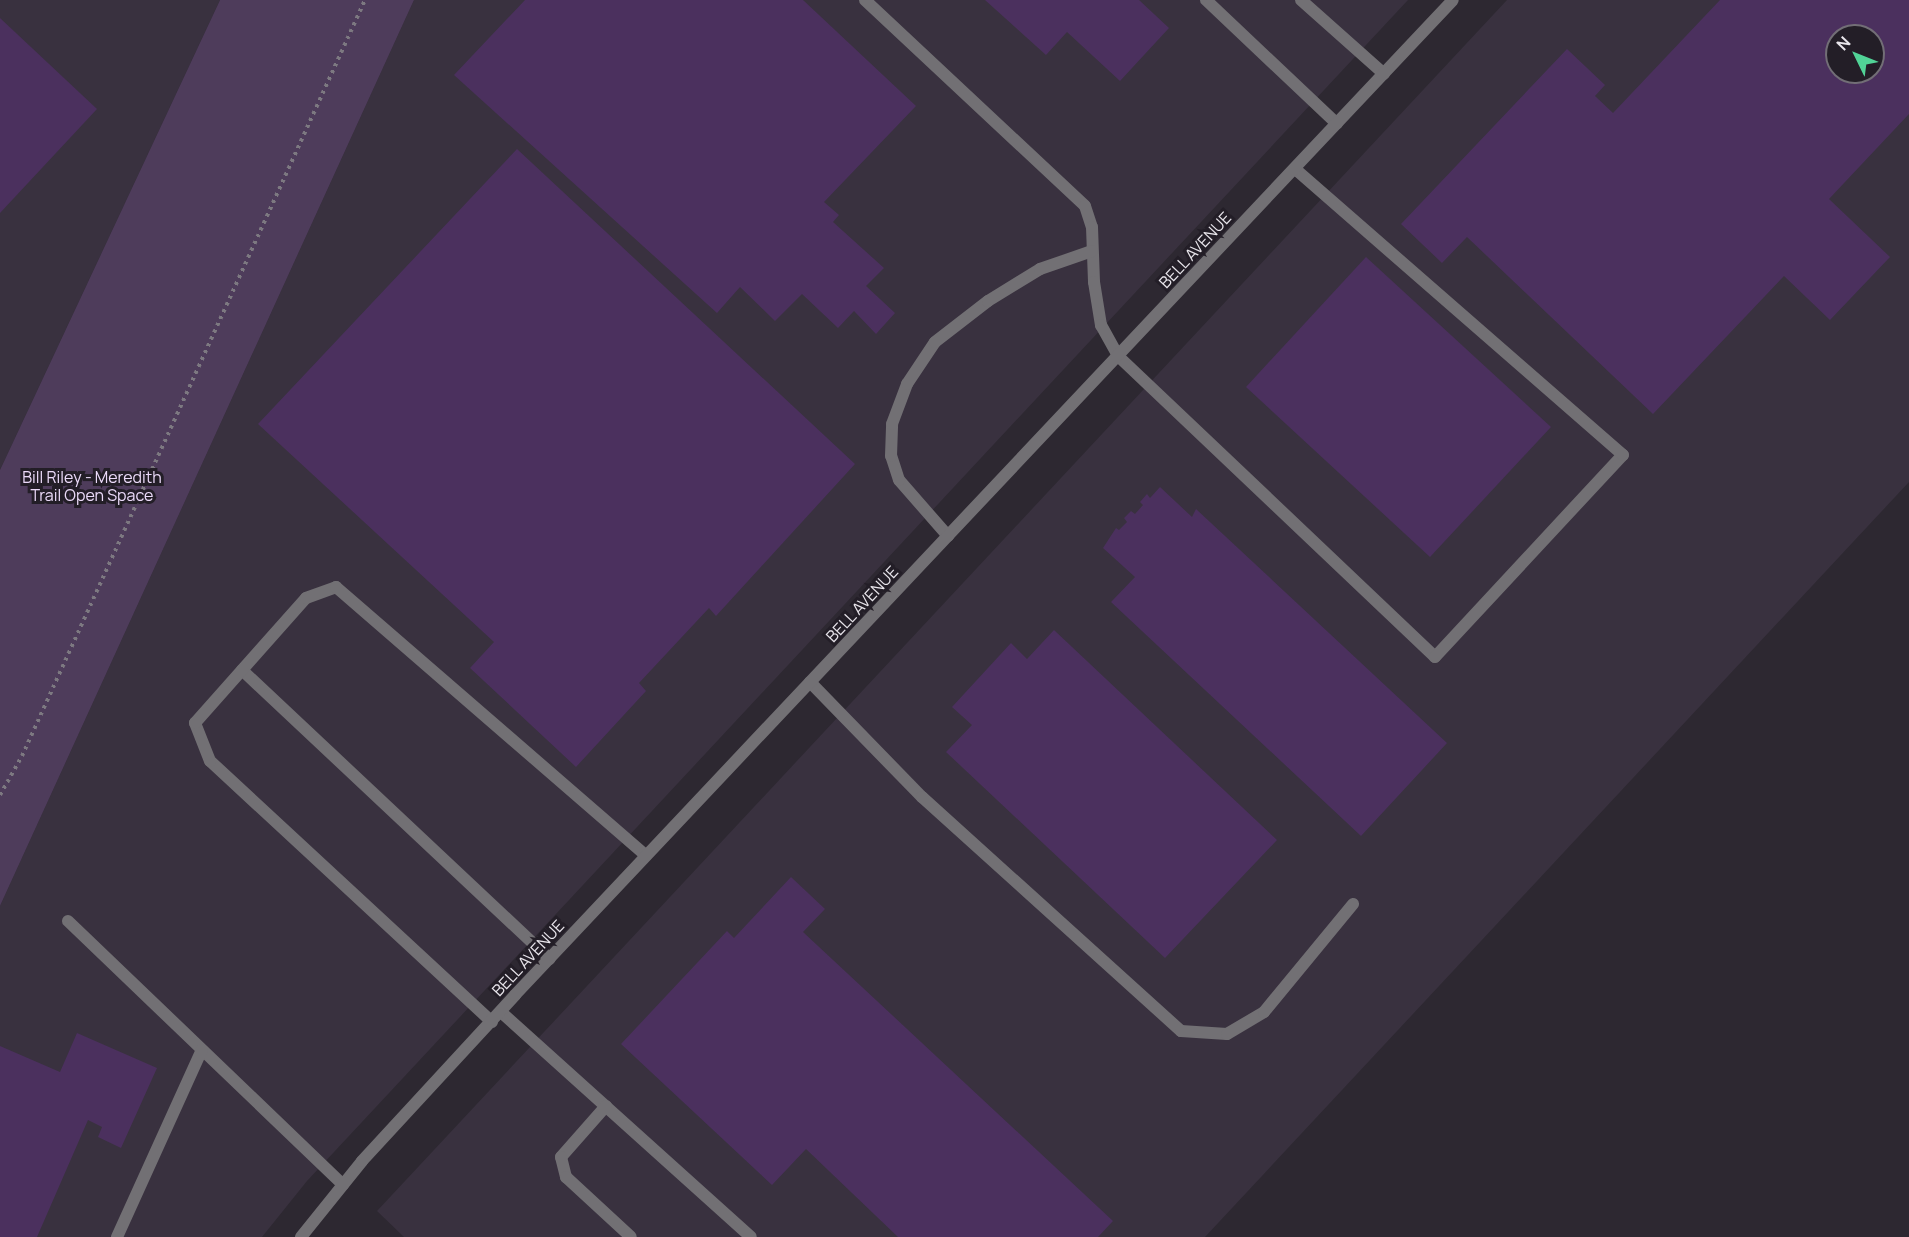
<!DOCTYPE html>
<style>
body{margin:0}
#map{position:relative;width:1909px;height:1237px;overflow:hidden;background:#2d2831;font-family:Manrope,sans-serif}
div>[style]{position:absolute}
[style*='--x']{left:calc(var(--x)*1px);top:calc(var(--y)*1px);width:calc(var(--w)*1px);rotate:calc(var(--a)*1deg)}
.built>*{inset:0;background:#39313f}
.green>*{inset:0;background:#4e3c5b}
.building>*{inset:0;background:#4b305e}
.path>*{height:4px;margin-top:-2px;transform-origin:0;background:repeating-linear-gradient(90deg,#7d7981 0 3px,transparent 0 7.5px)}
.service>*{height:12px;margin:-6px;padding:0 6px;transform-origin:6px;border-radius:6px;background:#727074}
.tertiary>*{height:12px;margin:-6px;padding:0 6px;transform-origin:6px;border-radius:6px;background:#727074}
span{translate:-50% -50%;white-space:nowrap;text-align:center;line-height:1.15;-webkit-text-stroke:6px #231e27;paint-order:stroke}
.street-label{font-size:16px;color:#e9e6ec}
.park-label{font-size:16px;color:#ebdaf9}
.north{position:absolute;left:1825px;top:24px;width:60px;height:60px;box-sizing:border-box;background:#231e27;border:2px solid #726e76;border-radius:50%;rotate:313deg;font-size:16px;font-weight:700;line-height:24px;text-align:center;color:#e9e6ec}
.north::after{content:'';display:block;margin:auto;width:21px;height:27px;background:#51d397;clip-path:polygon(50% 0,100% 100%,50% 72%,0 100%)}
</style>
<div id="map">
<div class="built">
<div style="clip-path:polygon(0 0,220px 0,0 470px)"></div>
<div style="clip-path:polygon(414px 0,1408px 0,307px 1181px,262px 1237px,0 1237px,0 906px)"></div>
<div style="clip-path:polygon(evenodd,1507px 0,1909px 0,1909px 482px,1205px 1237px,404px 1237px,377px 1211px,1507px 0,1837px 36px,1873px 36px,1873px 72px,1837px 72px,1837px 36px)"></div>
</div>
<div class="green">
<div style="clip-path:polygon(220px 0,414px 0,0 906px,0 470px)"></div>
</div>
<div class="building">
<div style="clip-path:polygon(525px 0,803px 0,916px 106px,824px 202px,839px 215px,833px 222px,884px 268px,866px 286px,895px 313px,876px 334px,854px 311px,838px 328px,802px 294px,775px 321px,740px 287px,717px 313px,454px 75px)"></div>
<div style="clip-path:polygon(985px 0,1139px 0,1169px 28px,1120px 81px,1067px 32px,1046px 55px)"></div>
<div style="clip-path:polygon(evenodd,1720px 0,1909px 0,1909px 114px,1829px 199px,1890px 257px,1830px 320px,1784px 276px,1653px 414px,1467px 237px,1442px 263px,1401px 224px,1567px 49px,1605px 85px,1595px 96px,1613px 113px,1720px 0,1837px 36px,1873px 36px,1873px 72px,1837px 72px,1837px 36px)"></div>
<div style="clip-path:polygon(0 18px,97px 109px,0 213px)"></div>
<div style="clip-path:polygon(517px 149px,855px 464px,716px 616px,709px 608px,639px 683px,646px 691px,576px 767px,470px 668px,494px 642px,258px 424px)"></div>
<div style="clip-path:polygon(1366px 257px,1551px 427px,1430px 557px,1246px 387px)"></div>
<div style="clip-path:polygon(1160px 487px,1192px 517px,1196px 509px,1447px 743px,1361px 836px,1111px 602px,1135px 577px,1103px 548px,1116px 528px,1119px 530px,1127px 522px,1124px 518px,1131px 511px,1135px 514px,1143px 505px,1140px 502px,1147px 494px,1150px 498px)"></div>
<div style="clip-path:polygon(1054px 630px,1277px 840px,1165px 958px,946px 752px,972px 725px,952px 707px,1011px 643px,1027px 659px)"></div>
<div style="clip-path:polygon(791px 877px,825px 909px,803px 932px,1113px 1221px,1098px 1237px,898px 1237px,806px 1149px,772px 1185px,621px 1044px,727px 931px,734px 938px)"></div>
<div style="clip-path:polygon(77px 1033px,157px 1068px,121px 1148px,98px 1137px,102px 1127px,88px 1120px,37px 1237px,0 1237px,0 1046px,60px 1072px)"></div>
</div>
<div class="path">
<div style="--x:0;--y:795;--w:45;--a:-60.6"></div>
<div style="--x:22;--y:756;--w:830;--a:-65.6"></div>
</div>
<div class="service">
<div style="--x:865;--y:0;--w:301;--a:43.1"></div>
<div style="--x:1085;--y:206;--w:22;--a:72"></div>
<div style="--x:1092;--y:227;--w:55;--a:87.9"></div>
<div style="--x:1094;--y:282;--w:44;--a:80.8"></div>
<div style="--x:1101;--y:325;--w:35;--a:61"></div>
<div style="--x:1118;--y:356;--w:437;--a:43.5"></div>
<div style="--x:1435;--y:657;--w:276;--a:-47.1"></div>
<div style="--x:1623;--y:455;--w:435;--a:-138.9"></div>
<div style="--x:1206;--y:0;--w:180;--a:43.4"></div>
<div style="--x:1301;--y:0;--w:111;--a:41.7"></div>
<div style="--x:948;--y:536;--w:74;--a:-131.2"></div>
<div style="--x:899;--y:480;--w:25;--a:-108"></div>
<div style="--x:891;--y:456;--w:32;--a:-88"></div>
<div style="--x:892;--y:424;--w:43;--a:-69.4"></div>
<div style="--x:907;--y:384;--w:50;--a:-56.3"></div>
<div style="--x:935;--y:342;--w:67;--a:-37.7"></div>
<div style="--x:988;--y:301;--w:61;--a:-31.6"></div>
<div style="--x:1040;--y:269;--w:55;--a:-19.1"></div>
<div style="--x:242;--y:670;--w:422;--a:43.2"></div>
<div style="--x:810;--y:682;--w:161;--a:45.8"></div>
<div style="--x:922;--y:797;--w:349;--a:42.1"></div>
<div style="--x:1181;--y:1031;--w:46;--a:3.7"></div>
<div style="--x:1227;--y:1034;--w:43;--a:-30.7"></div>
<div style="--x:1264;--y:1012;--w:140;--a:-50.5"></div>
<div style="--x:68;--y:921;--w:381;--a:43.8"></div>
<div style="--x:501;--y:1012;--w:336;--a:42"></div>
<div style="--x:492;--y:1022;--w:384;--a:-137.2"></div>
<div style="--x:210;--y:761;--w:41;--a:-111.5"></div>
<div style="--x:195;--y:723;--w:167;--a:-48.4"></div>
<div style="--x:306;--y:598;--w:32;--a:-20"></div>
<div style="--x:336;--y:587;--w:410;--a:40.9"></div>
<div style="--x:606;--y:1106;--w:68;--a:131.4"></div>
<div style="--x:561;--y:1157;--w:21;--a:76"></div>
<div style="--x:566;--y:1177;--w:88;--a:42.7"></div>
<div style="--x:117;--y:1237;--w:205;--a:-65.6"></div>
</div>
<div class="tertiary">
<div style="--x:301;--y:1237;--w:97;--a:-51.2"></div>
<div style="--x:362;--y:1161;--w:226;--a:-47.3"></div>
<div style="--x:515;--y:995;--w:1367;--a:-46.69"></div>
</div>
<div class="street-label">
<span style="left:1195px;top:250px;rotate:-47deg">BELL AVENUE</span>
<span style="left:862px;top:604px;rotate:-47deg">BELL AVENUE</span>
<span style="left:528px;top:958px;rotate:-47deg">BELL AVENUE</span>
</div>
<div class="park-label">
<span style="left:92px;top:486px">Bill Riley - Meredith<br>Trail Open Space</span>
</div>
<div class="north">N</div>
</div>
